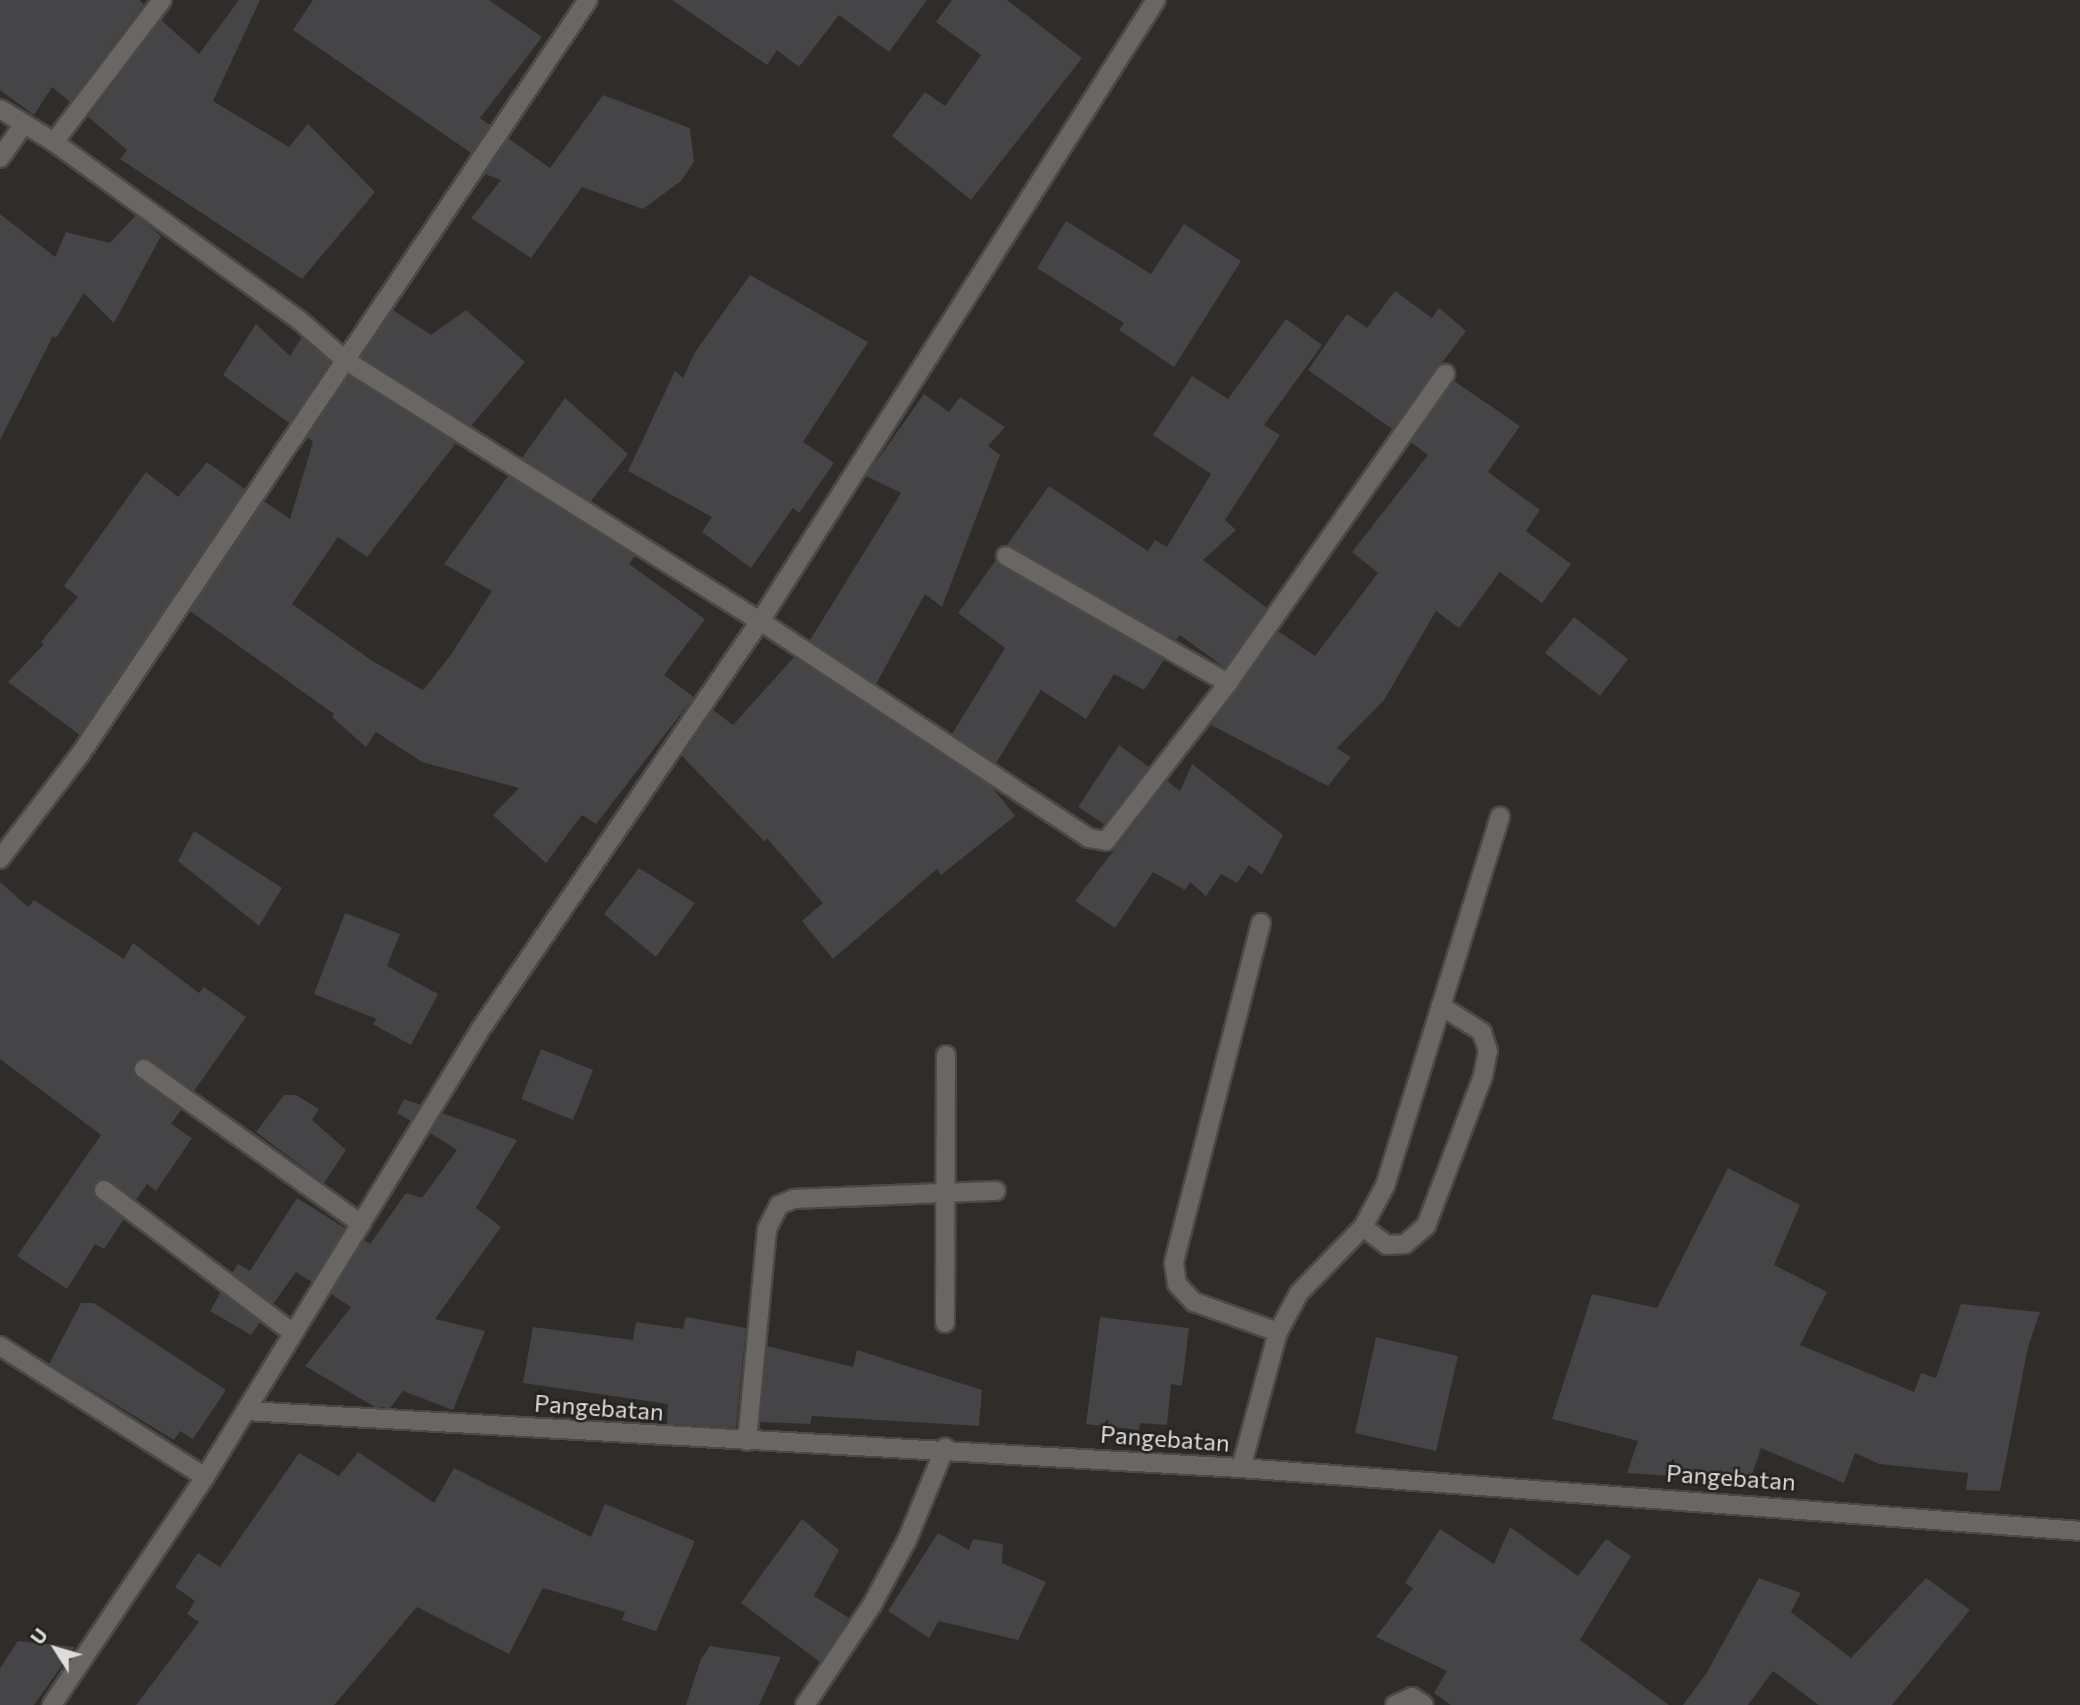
<!DOCTYPE html>
<style>
body{margin:0}
#map{position:relative;width:2080px;height:1705px;overflow:hidden;background:#2f2c2a;font-family:Commissioner,sans-serif}
div>[style]{position:absolute}
[style*='--x']{left:calc(var(--x)*1px);top:calc(var(--y)*1px);width:calc(var(--w)*1px);rotate:calc(var(--a)*1deg)}
.building>*{inset:0;background:#454447}
.roads{filter:drop-shadow(2px 0 #4b4946) drop-shadow(-2px 0 #4b4946) drop-shadow(0 2px #4b4946) drop-shadow(0 -2px #4b4946)}
.minor>*{height:18px;margin:-9px;padding:0 9px;transform-origin:9px;border-radius:9px;background:#696663}
span{translate:-50% -50%;white-space:nowrap;text-align:center;line-height:1.15;-webkit-text-stroke:5px #252320;paint-order:stroke}
.street-label{font-size:24px;color:#dfdddb}
.north{position:absolute;left:21px;top:1614px;width:70px;height:70px;-webkit-text-stroke:5px #252320;paint-order:stroke;rotate:307deg;font-size:19px;font-weight:700;line-height:28px;text-align:center;color:#dfdddb}
.north::after{content:'';display:block;margin:auto;width:24px;height:32px;background:#dfdddb;clip-path:polygon(50% 0,100% 100%,50% 72%,0 100%)}
</style>
<div id="map">
<div class="building">
<div style="clip-path:polygon(0 0,139px 0,144px 4px,70px 102px,52px 87px,34px 115px,0 90px)"></div>
<div style="clip-path:polygon(239px 0,260px 0,213px 101px,289px 147px,308px 124px,375px 192px,302px 279px,120px 159px,127px 150px,88px 117px,161px 20px,199px 54px)"></div>
<div style="clip-path:polygon(313px 0,489px 0,542px 37px,480px 118px,490px 125px,471px 153px,293px 30px)"></div>
<div style="clip-path:polygon(672px 0,927px 0,889px 52px,839px 15px,799px 67px,777px 50px,767px 65px)"></div>
<div style="clip-path:polygon(952px 0,1007px 0,1082px 58px,971px 200px,892px 136px,925px 92px,945px 106px,981px 55px,936px 22px)"></div>
<div style="clip-path:polygon(603px 95px,690px 128px,694px 162px,681px 181px,643px 209px,582px 187px,531px 258px,471px 218px,501px 180px,485px 174px,508px 138px,550px 168px)"></div>
<div style="clip-path:polygon(0 214px,55px 257px,66px 232px,110px 243px,136px 215px,161px 236px,114px 323px,84px 293px,56px 338px,53px 336px,0 440px)"></div>
<div style="clip-path:polygon(1066px 221px,1151px 274px,1184px 224px,1241px 261px,1174px 367px,1119px 330px,1124px 323px,1037px 268px)"></div>
<div style="clip-path:polygon(750px 275px,868px 342px,803px 442px,834px 463px,799px 513px,793px 508px,751px 568px,702px 532px,712px 517px,628px 471px,675px 371px,683px 378px,695px 352px)"></div>
<div style="clip-path:polygon(1395px 291px,1432px 318px,1439px 308px,1466px 331px,1392px 429px,1308px 370px,1347px 314px,1367px 328px)"></div>
<div style="clip-path:polygon(393px 310px,431px 335px,466px 310px,525px 362px,471px 426px,361px 357px)"></div>
<div style="clip-path:polygon(1286px 319px,1322px 345px,1264px 425px,1280px 435px,1225px 520px,1236px 530px,1203px 560px,1267px 608px,1225px 668px,1180px 635px,1176px 640px,1007px 545px,1049px 486px,1148px 551px,1155px 540px,1167px 547px,1211px 474px,1153px 435px,1192px 376px,1228px 399px)"></div>
<div style="clip-path:polygon(256px 324px,290px 356px,302px 337px,330px 362px,289px 423px,223px 375px)"></div>
<div style="clip-path:polygon(349px 376px,456px 443px,367px 557px,338px 537px,292px 604px,371px 660px,423px 690px,450px 656px,492px 591px,444px 564px,508px 476px,635px 556px,629px 564px,705px 619px,664px 675px,694px 697px,596px 824px,582px 815px,546px 863px,493px 815px,519px 788px,422px 762px,376px 732px,366px 747px,332px 717px,334px 714px,190px 611px,264px 501px,290px 519px,313px 442px,307px 437px)"></div>
<div style="clip-path:polygon(1454px 381px,1520px 426px,1488px 472px,1540px 510px,1526px 531px,1571px 564px,1542px 603px,1500px 572px,1459px 628px,1436px 611px,1384px 700px,1337px 748px,1351px 757px,1328px 786px,1211px 725px,1278px 631px,1315px 656px,1378px 573px,1352px 552px,1428px 455px,1411px 442px)"></div>
<div style="clip-path:polygon(924px 394px,949px 412px,960px 397px,1005px 427px,988px 446px,1000px 455px,942px 607px,925px 594px,876px 684px,810px 640px,901px 493px,866px 476px)"></div>
<div style="clip-path:polygon(565px 398px,628px 454px,591px 501px,522px 458px)"></div>
<div style="clip-path:polygon(207px 462px,245px 489px,80px 735px,8px 682px,44px 644px,41px 642px,78px 597px,64px 586px,146px 472px,178px 497px)"></div>
<div style="clip-path:polygon(996px 560px,1164px 660px,1144px 690px,1114px 674px,1086px 719px,1041px 690px,996px 763px,952px 734px,1005px 648px,958px 613px)"></div>
<div style="clip-path:polygon(1574px 617px,1628px 659px,1600px 696px,1545px 653px)"></div>
<div style="clip-path:polygon(794px 657px,993px 788px,1015px 816px,941px 875px,937px 869px,833px 959px,802px 921px,823px 903px,767px 838px,765px 842px,682px 756px,713px 710px,733px 725px)"></div>
<div style="clip-path:polygon(1119px 745px,1149px 767px,1104px 824px,1078px 807px)"></div>
<div style="clip-path:polygon(1192px 764px,1283px 835px,1262px 875px,1249px 865px,1237px 883px,1221px 874px,1206px 896px,1190px 882px,1185px 890px,1153px 872px,1115px 928px,1075px 901px,1167px 781px,1180px 791px)"></div>
<div style="clip-path:polygon(194px 831px,282px 888px,259px 926px,178px 861px)"></div>
<div style="clip-path:polygon(639px 868px,695px 903px,656px 957px,604px 914px)"></div>
<div style="clip-path:polygon(0 882px,28px 907px,34px 900px,124px 959px,133px 943px,199px 993px,204px 987px,246px 1017px,194px 1091px,150px 1059px,134px 1063px,137px 1078px,181px 1110px,171px 1124px,192px 1138px,156px 1191px,147px 1184px,136px 1200px,110px 1181px,95px 1183px,94px 1195px,124px 1219px,104px 1249px,95px 1244px,67px 1289px,17px 1256px,101px 1135px,0 1059px)"></div>
<div style="clip-path:polygon(345px 913px,400px 934px,387px 966px,438px 994px,411px 1045px,373px 1024px,377px 1019px,314px 994px)"></div>
<div style="clip-path:polygon(541px 1049px,593px 1070px,573px 1120px,521px 1099px)"></div>
<div style="clip-path:polygon(284px 1095px,296px 1095px,319px 1109px,312px 1120px,346px 1150px,324px 1183px,256px 1132px)"></div>
<div style="clip-path:polygon(404px 1099px,421px 1105px,411px 1121px,397px 1113px)"></div>
<div style="clip-path:polygon(442px 1113px,517px 1140px,476px 1208px,501px 1227px,435px 1319px,485px 1331px,453px 1410px,403px 1391px,390px 1408px,375px 1407px,305px 1366px,351px 1307px,331px 1294px,364px 1240px,370px 1244px,406px 1193px,422px 1198px,457px 1150px,430px 1133px)"></div>
<div style="clip-path:polygon(1728px 1168px,1800px 1205px,1774px 1265px,1827px 1292px,1800px 1345px,1914px 1392px,1921px 1373px,1936px 1378px,1961px 1304px,2040px 1312px,2028px 1347px,2000px 1491px,1966px 1490px,1968px 1473px,1879px 1464px,1855px 1453px,1844px 1483px,1761px 1448px,1750px 1481px,1627px 1473px,1638px 1441px,1552px 1419px,1592px 1294px,1657px 1308px)"></div>
<div style="clip-path:polygon(297px 1198px,345px 1228px,312px 1282px,296px 1272px,273px 1304px,232px 1273px,238px 1264px,250px 1271px)"></div>
<div style="clip-path:polygon(221px 1292px,260px 1322px,251px 1335px,210px 1311px)"></div>
<div style="clip-path:polygon(81px 1303px,94px 1303px,226px 1390px,193px 1439px,180px 1431px,174px 1440px,49px 1364px)"></div>
<div style="clip-path:polygon(686px 1317px,746px 1328px,736px 1428px,667px 1424px,668px 1404px,523px 1383px,533px 1327px,633px 1340px,636px 1322px,683px 1329px)"></div>
<div style="clip-path:polygon(1100px 1317px,1189px 1328px,1182px 1386px,1171px 1384px,1167px 1425px,1140px 1423px,1139px 1430px,1086px 1424px)"></div>
<div style="clip-path:polygon(1376px 1337px,1458px 1356px,1436px 1451px,1355px 1433px)"></div>
<div style="clip-path:polygon(767px 1346px,853px 1367px,857px 1350px,982px 1390px,979px 1426px,812px 1416px,810px 1424px,760px 1422px)"></div>
<div style="clip-path:polygon(358px 1452px,434px 1503px,454px 1468px,591px 1537px,605px 1504px,695px 1541px,656px 1631px,622px 1620px,625px 1612px,543px 1588px,509px 1654px,417px 1607px,334px 1705px,136px 1705px,199px 1622px,187px 1614px,195px 1601px,175px 1587px,198px 1553px,220px 1567px,299px 1453px,339px 1476px)"></div>
<div style="clip-path:polygon(802px 1519px,839px 1550px,814px 1596px,849px 1618px,820px 1662px,741px 1603px)"></div>
<div style="clip-path:polygon(1510px 1527px,1578px 1576px,1606px 1539px,1631px 1556px,1580px 1640px,1669px 1705px,1451px 1705px,1434px 1693px,1447px 1671px,1376px 1637px,1413px 1588px,1405px 1583px,1440px 1529px,1494px 1564px)"></div>
<div style="clip-path:polygon(938px 1533px,969px 1550px,973px 1539px,1003px 1544px,1002px 1563px,1046px 1582px,1018px 1640px,939px 1621px,929px 1638px,888px 1611px)"></div>
<div style="clip-path:polygon(1759px 1578px,1801px 1593px,1791px 1612px,1851px 1658px,1926px 1578px,1970px 1610px,1892px 1705px,1819px 1705px,1773px 1671px,1748px 1705px,1683px 1705px,1706px 1674px)"></div>
<div style="clip-path:polygon(18px 1641px,75px 1647px,34px 1705px,0 1705px,0 1668px)"></div>
<div style="clip-path:polygon(710px 1646px,781px 1657px,759px 1705px,686px 1705px,701px 1659px)"></div>
</div>
<div class="roads">
<div class="minor">
<div style="--x:1156;--y:0;--w:737;--a:122.52"></div>
<div style="--x:760;--y:621;--w:394;--a:33.4"></div>
<div style="--x:1089;--y:838;--w:17;--a:10"></div>
<div style="--x:1106;--y:841;--w:200;--a:-52.3"></div>
<div style="--x:1228;--y:683;--w:378;--a:-54.9"></div>
<div style="--x:0;--y:109;--w:63;--a:31.4"></div>
<div style="--x:54;--y:142;--w:301;--a:36"></div>
<div style="--x:298;--y:319;--w:62;--a:41.1"></div>
<div style="--x:345;--y:360;--w:490;--a:32.2"></div>
<div style="--x:760;--y:621;--w:496;--a:124.4"></div>
<div style="--x:480;--y:1030;--w:525;--a:121.6"></div>
<div style="--x:205;--y:1477;--w:275;--a:123.9"></div>
<div style="--x:54;--y:142;--w:178;--a:-52.7"></div>
<div style="--x:0;--y:158;--w:42;--a:-54.8"></div>
<div style="--x:1006;--y:556;--w:256;--a:29.8"></div>
<div style="--x:0;--y:859;--w:133;--a:-52.6"></div>
<div style="--x:81;--y:753;--w:908;--a:-56.05"></div>
<div style="--x:1261;--y:923;--w:351;--a:104.4"></div>
<div style="--x:1174;--y:1263;--w:21;--a:82"></div>
<div style="--x:1177;--y:1284;--w:25;--a:47"></div>
<div style="--x:1194;--y:1302;--w:89;--a:19.7"></div>
<div style="--x:144;--y:1069;--w:267;--a:35.5"></div>
<div style="--x:104;--y:1190;--w:236;--a:37.1"></div>
<div style="--x:1363;--y:1227;--w:30;--a:37"></div>
<div style="--x:1387;--y:1245;--w:18;--a:-3"></div>
<div style="--x:1405;--y:1244;--w:28;--a:-41"></div>
<div style="--x:1426;--y:1226;--w:160;--a:-69.2"></div>
<div style="--x:1483;--y:1076;--w:25;--a:-79"></div>
<div style="--x:1488;--y:1051;--w:20;--a:-108"></div>
<div style="--x:1482;--y:1032;--w:49;--a:-147.6"></div>
<div style="--x:945;--y:1323;--w:268;--a:-89.8"></div>
<div style="--x:0;--y:1346;--w:243;--a:32.6"></div>
<div style="--x:246;--y:1411;--w:997;--a:3.28"></div>
<div style="--x:1241;--y:1468;--w:841;--a:4.29"></div>
<div style="--x:747;--y:1441;--w:213;--a:-84.6"></div>
<div style="--x:767;--y:1229;--w:27;--a:-63"></div>
<div style="--x:779;--y:1205;--w:16;--a:-22"></div>
<div style="--x:794;--y:1199;--w:202;--a:-2.3"></div>
<div style="--x:1241;--y:1468;--w:141;--a:-74.8"></div>
<div style="--x:1278;--y:1332;--w:44;--a:-61.7"></div>
<div style="--x:1299;--y:1293;--w:92;--a:-45.9"></div>
<div style="--x:1363;--y:1227;--w:47;--a:-61.8"></div>
<div style="--x:1385;--y:1186;--w:387;--a:-72.7"></div>
<div style="--x:805;--y:1705;--w:120;--a:-56.2"></div>
<div style="--x:872;--y:1605;--w:74;--a:-61.7"></div>
<div style="--x:907;--y:1540;--w:100;--a:-67.6"></div>
<div style="--x:1395;--y:1705;--w:19;--a:-25"></div>
<div style="--x:1412;--y:1697;--w:14;--a:34"></div>
</div>
</div>
<div class="street-label">
<span style="left:599px;top:1407px;rotate:4deg">Pangebatan</span>
<span style="left:1165px;top:1438px;rotate:4deg">Pangebatan</span>
<span style="left:1731px;top:1477px;rotate:4deg">Pangebatan</span>
</div>
<div class="north">U</div>
</div>
